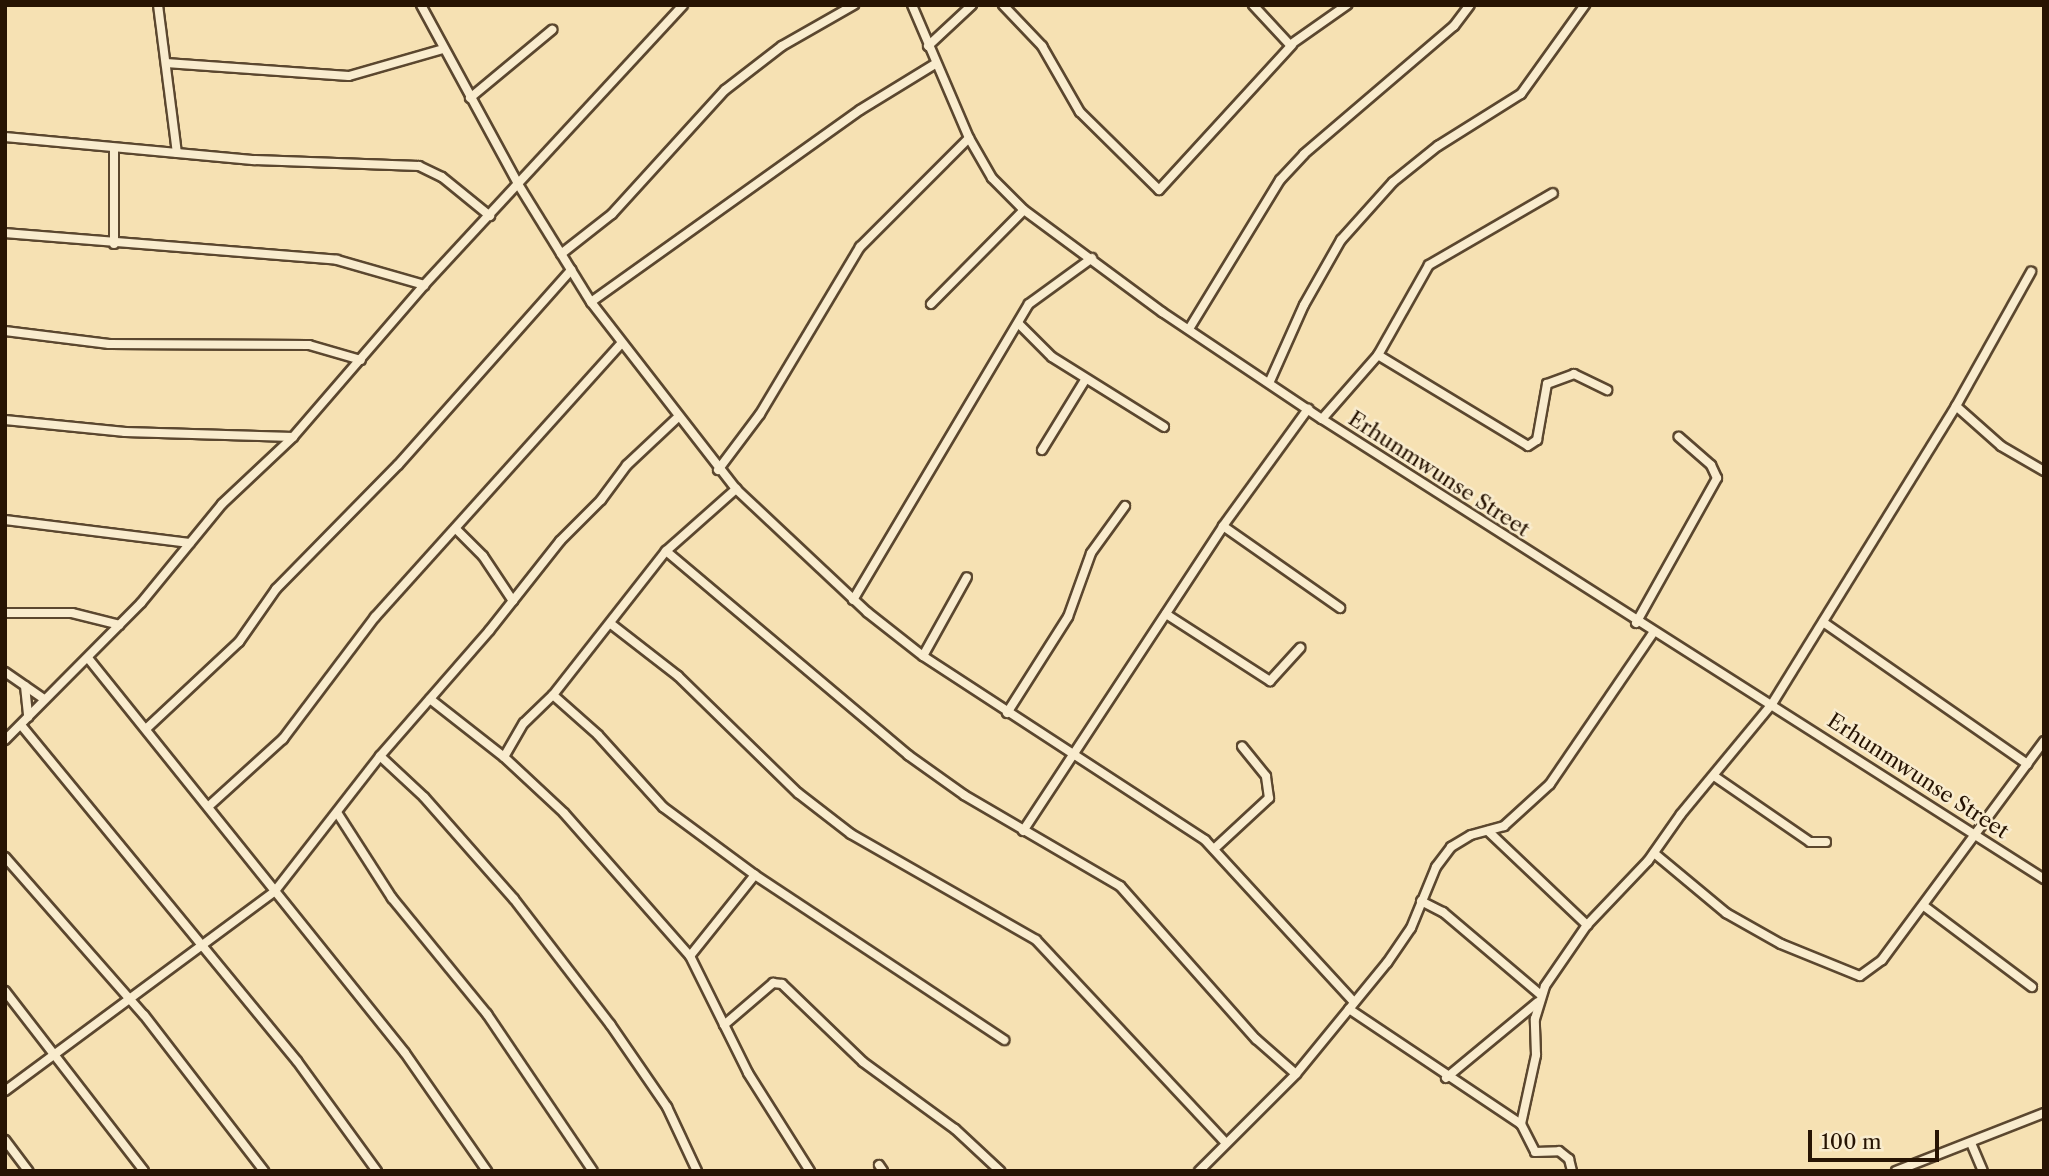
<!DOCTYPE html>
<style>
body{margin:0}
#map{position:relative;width:2049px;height:1176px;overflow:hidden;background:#f6e1b3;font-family:"Libre Caslon Text",serif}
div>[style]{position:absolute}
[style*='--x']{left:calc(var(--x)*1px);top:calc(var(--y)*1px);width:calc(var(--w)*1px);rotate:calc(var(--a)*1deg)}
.roads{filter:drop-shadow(2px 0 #5b472f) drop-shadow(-2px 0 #5b472f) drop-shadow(0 2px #5b472f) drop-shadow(0 -2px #5b472f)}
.minor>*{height:8px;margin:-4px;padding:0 4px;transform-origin:4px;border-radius:4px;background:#f9ecce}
span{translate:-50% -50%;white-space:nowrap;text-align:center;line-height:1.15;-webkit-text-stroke:5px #f9ecce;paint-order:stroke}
.street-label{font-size:21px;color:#271403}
.frame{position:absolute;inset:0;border:7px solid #271403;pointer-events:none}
.scale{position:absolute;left:1808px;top:1130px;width:131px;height:32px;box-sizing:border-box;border:4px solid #271403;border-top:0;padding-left:9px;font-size:21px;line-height:24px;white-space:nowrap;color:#271403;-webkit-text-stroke:5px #f9ecce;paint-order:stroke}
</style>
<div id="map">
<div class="roads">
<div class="minor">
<div style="--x:158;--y:5;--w:149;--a:82.7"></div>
<div style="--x:421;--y:5;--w:204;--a:61.5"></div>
<div style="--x:518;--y:184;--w:139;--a:58.3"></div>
<div style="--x:591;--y:302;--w:237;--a:52.2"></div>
<div style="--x:736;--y:489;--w:180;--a:43.2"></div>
<div style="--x:867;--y:612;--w:71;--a:38.2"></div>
<div style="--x:923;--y:656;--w:337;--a:33.1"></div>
<div style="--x:1205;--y:840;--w:220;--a:47.4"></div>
<div style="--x:912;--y:5;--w:145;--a:66.8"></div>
<div style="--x:969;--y:138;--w:46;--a:60.1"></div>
<div style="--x:992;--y:178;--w:45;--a:45"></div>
<div style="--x:1024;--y:210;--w:172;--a:36.5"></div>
<div style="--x:1162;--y:312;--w:192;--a:33.8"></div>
<div style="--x:1322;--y:419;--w:856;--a:32.5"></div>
<div style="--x:1003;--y:5;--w:57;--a:46.4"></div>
<div style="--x:1042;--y:46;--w:76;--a:60.1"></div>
<div style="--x:1080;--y:112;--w:111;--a:44.6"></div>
<div style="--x:1159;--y:190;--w:197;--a:-47.5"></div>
<div style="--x:1253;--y:5;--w:54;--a:47.2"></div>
<div style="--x:1290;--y:45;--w:70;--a:-35.1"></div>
<div style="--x:928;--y:46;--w:60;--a:-43"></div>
<div style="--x:166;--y:63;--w:183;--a:4.1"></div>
<div style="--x:349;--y:76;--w:98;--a:-16"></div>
<div style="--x:470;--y:98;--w:107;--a:-39.7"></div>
<div style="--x:5;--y:137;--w:251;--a:5.3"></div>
<div style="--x:255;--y:160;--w:164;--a:2.1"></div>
<div style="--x:419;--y:166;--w:25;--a:26"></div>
<div style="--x:442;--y:177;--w:62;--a:39.1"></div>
<div style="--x:114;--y:148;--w:96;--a:90"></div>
<div style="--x:5;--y:233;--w:333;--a:4.6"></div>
<div style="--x:337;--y:260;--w:91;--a:16"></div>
<div style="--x:561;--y:254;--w:65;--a:-38.1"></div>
<div style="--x:612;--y:214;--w:168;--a:-47.7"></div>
<div style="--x:725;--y:90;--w:72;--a:-37.7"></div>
<div style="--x:782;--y:46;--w:83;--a:-29.7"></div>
<div style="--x:591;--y:302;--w:330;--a:-35.5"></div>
<div style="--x:860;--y:110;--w:88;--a:-31.5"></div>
<div style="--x:931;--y:304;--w:132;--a:-45.3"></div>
<div style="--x:1020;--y:325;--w:45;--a:45"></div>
<div style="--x:1052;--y:357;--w:132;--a:32"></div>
<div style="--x:1189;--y:329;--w:175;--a:-58.6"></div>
<div style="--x:1280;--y:180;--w:35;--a:-47"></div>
<div style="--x:1304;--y:154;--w:197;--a:-40.5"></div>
<div style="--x:1454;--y:26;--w:26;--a:-53"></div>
<div style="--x:5;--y:331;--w:105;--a:7.1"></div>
<div style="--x:109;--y:344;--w:200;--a:0.3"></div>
<div style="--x:309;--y:345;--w:54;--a:16.1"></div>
<div style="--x:1378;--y:355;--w:175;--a:31.2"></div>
<div style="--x:1528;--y:446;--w:11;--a:-34"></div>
<div style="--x:1537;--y:440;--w:57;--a:-79.9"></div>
<div style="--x:1547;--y:384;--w:29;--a:-20"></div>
<div style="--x:1574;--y:374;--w:37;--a:26"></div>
<div style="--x:1270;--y:381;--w:83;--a:-65.9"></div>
<div style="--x:1304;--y:305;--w:75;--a:-60.4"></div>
<div style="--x:1341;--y:240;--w:78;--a:-48.1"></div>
<div style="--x:1393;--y:182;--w:58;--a:-38.7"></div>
<div style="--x:1438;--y:146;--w:98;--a:-32.1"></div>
<div style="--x:1521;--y:94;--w:110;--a:-54.3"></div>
<div style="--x:1956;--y:406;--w:60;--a:41.6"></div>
<div style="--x:2001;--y:446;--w:50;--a:30.2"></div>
<div style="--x:1322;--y:419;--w:85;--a:-48.8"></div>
<div style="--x:1378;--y:355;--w:103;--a:-60.5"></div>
<div style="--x:1429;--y:265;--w:143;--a:-30.1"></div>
<div style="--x:5;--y:420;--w:121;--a:5.7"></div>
<div style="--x:125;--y:432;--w:168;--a:1.7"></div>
<div style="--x:1042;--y:450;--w:82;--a:-58.4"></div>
<div style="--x:718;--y:470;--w:70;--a:-53.1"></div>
<div style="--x:760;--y:414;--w:195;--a:-59.1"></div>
<div style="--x:860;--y:247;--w:154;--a:-45"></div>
<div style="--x:5;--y:520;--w:186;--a:7.1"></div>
<div style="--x:1223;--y:526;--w:143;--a:35"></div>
<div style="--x:456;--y:529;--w:38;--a:45"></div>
<div style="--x:483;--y:556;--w:54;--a:56.3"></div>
<div style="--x:666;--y:551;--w:317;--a:40.1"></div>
<div style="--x:908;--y:755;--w:69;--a:35.5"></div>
<div style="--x:964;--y:795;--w:181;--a:30.3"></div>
<div style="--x:1120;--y:886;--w:205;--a:48.4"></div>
<div style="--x:1256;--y:1039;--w:53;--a:41.2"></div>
<div style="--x:853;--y:600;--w:344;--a:-59.3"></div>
<div style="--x:1029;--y:304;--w:78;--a:-36.1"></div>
<div style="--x:5;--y:613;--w:67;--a:0"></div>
<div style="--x:72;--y:613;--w:49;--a:14"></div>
<div style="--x:1166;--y:614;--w:124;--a:32.8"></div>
<div style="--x:1270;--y:681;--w:45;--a:-47.7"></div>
<div style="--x:1823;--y:622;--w:249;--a:34.8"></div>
<div style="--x:1636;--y:623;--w:166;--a:-60.8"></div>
<div style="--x:1717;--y:478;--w:14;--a:-115"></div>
<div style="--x:1711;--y:465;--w:43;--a:-138.8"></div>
<div style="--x:611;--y:624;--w:85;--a:37.8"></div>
<div style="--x:678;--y:676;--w:168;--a:44.3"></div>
<div style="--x:798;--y:793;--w:67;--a:37.7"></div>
<div style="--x:851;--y:834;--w:213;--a:29.8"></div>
<div style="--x:1036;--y:940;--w:277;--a:46.9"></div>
<div style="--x:923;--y:656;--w:90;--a:-60.9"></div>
<div style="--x:88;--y:658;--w:506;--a:51.25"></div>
<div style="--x:405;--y:1053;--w:144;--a:55.2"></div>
<div style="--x:5;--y:672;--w:47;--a:34.7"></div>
<div style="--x:25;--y:686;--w:31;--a:84"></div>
<div style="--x:553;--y:695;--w:60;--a:41.6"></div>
<div style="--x:598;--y:735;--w:97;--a:47.9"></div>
<div style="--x:663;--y:807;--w:114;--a:36.5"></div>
<div style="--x:755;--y:875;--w:299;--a:33.5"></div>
<div style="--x:430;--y:699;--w:94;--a:38.1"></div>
<div style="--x:504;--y:757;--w:82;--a:43"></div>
<div style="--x:564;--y:813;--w:191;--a:48.6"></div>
<div style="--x:690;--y:956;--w:131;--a:63.6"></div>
<div style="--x:748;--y:1073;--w:116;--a:57.7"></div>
<div style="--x:1007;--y:713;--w:114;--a:-57.6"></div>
<div style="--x:1068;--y:617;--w:68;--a:-70.2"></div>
<div style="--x:1091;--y:553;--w:58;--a:-54.1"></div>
<div style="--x:21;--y:725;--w:435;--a:50.6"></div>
<div style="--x:297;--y:1061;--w:136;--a:54"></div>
<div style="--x:147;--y:728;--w:126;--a:-43.1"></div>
<div style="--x:239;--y:642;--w:65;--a:-55.1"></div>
<div style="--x:276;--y:589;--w:174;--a:-45.5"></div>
<div style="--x:398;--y:465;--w:261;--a:-48.4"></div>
<div style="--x:5;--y:740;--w:193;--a:-45.2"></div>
<div style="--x:141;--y:603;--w:128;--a:-50.7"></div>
<div style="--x:222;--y:504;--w:98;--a:-43.3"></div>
<div style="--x:293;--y:437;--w:201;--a:-49.2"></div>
<div style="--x:424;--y:285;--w:381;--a:-47.2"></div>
<div style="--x:380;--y:756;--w:60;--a:43"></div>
<div style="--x:424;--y:797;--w:136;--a:48.6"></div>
<div style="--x:514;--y:899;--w:158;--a:52.5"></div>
<div style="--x:610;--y:1024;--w:101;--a:55.5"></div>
<div style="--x:667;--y:1107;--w:71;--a:64.9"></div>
<div style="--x:504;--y:757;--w:39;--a:-60"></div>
<div style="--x:524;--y:723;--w:40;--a:-44"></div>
<div style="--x:553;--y:695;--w:183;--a:-51.9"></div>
<div style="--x:666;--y:551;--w:94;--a:-41.5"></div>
<div style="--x:1714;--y:776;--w:116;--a:34.5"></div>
<div style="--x:1810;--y:842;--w:16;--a:0"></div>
<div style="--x:209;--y:806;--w:100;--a:-42.2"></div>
<div style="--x:283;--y:739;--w:153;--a:-53"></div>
<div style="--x:375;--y:617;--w:367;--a:-48"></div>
<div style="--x:338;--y:814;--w:100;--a:57.3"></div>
<div style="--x:392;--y:898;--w:150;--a:50.7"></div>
<div style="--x:487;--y:1014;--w:189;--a:56"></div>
<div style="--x:1023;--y:831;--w:365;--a:-56.7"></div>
<div style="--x:1223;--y:526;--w:145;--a:-54"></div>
<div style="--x:1488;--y:831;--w:137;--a:43.5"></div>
<div style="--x:1214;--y:849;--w:75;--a:-42.8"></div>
<div style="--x:1269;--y:798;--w:22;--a:-98"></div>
<div style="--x:1266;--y:776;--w:38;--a:-129"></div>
<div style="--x:1654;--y:853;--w:94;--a:39.8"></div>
<div style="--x:1726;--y:913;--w:63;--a:29.4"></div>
<div style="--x:1781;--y:944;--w:85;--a:22.1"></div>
<div style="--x:1860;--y:976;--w:27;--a:-36"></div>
<div style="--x:1882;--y:960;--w:272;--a:-53.5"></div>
<div style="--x:5;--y:857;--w:210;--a:48.7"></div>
<div style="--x:144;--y:1015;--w:197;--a:52.4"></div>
<div style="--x:1421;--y:901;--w:25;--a:27"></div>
<div style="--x:1443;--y:912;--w:128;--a:40.3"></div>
<div style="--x:1924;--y:906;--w:135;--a:36.9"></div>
<div style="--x:690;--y:956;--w:104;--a:-51.3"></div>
<div style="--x:5;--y:991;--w:227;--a:52.3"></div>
<div style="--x:1349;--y:1009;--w:207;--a:33.8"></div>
<div style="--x:1521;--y:1124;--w:31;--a:63"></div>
<div style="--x:1535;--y:1152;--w:24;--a:-2"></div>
<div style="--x:1559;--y:1151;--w:13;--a:39"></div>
<div style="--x:1569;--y:1159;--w:12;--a:76"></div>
<div style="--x:724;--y:1025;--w:65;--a:-40.6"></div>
<div style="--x:773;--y:983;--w:9;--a:6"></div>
<div style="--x:782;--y:984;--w:112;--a:43.9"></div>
<div style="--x:863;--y:1062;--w:114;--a:36.1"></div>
<div style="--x:955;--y:1129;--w:62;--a:43"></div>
<div style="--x:1446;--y:1078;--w:119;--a:-39.6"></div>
<div style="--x:5;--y:1091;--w:336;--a:-36.5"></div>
<div style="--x:275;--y:891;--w:171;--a:-52.1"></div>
<div style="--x:380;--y:756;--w:166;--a:-48.9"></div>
<div style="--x:489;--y:631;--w:115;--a:-51.7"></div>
<div style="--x:560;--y:541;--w:58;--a:-45"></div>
<div style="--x:601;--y:500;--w:44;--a:-53.4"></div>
<div style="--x:627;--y:465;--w:69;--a:-43.2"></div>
<div style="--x:1521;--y:1124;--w:71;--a:-77.7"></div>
<div style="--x:1536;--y:1055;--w:36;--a:-92"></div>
<div style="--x:1535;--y:1019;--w:34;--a:-73"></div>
<div style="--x:1545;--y:986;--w:74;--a:-55.5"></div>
<div style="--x:1587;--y:925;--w:88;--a:-46.4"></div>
<div style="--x:1648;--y:861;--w:57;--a:-54.9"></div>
<div style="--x:1681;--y:814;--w:143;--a:-50.4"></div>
<div style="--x:1772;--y:704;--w:350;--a:-58.3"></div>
<div style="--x:1956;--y:406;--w:154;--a:-60.8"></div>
<div style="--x:5;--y:1140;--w:39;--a:53"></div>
<div style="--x:1971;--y:1143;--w:30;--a:67"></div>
<div style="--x:879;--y:1165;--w:7;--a:56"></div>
<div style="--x:1199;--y:1171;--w:137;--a:-45"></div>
<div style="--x:1296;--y:1074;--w:144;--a:-50.7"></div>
<div style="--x:1387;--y:963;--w:42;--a:-55.6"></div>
<div style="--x:1411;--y:928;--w:66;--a:-67.7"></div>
<div style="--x:1436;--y:867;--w:25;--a:-53"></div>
<div style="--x:1451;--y:847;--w:23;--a:-31"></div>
<div style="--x:1471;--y:835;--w:34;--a:-15"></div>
<div style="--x:1504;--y:826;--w:62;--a:-42.4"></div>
<div style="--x:1550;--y:784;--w:183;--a:-55.7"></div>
<div style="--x:1896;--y:1171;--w:159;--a:-21.4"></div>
</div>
</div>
<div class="street-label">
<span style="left:1439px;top:474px;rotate:33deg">Erhunmwunse Street</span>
<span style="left:1918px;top:776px;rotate:33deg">Erhunmwunse Street</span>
</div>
<div class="frame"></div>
<div class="scale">100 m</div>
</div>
